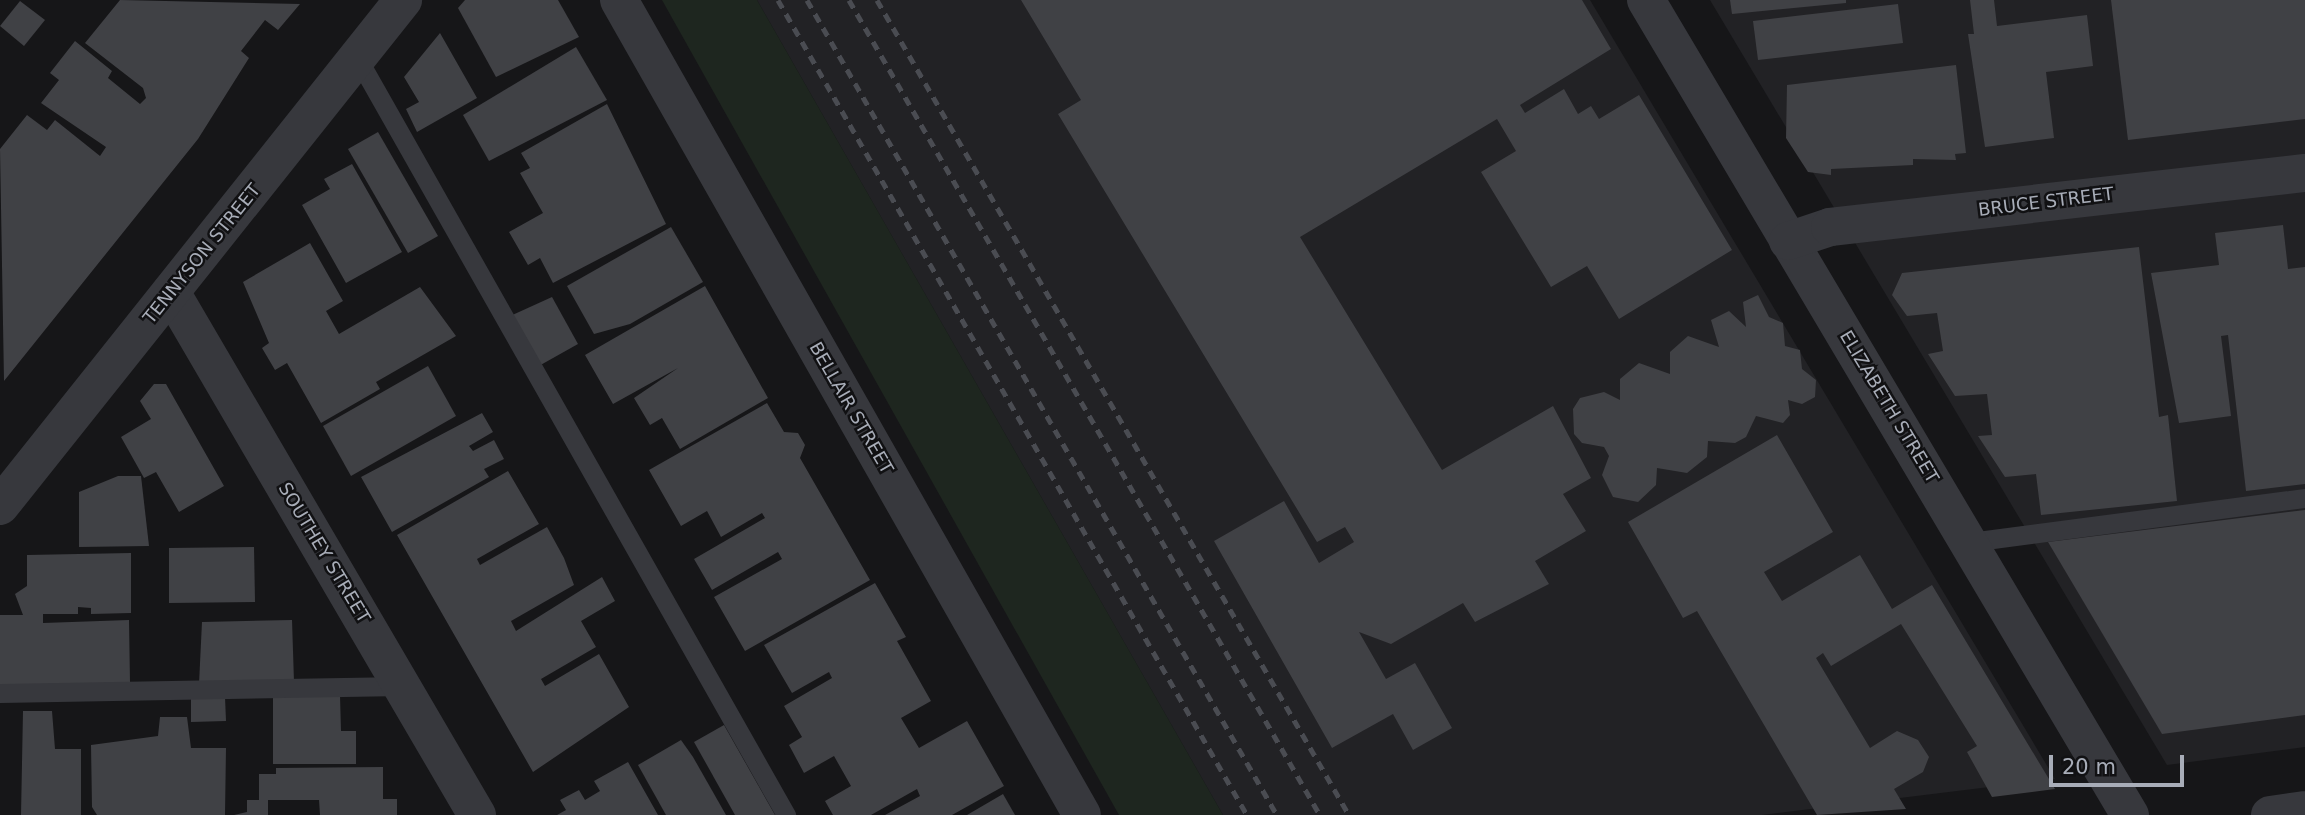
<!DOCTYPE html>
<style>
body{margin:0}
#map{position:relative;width:2305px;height:815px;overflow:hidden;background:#161618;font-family:"DejaVu Sans",sans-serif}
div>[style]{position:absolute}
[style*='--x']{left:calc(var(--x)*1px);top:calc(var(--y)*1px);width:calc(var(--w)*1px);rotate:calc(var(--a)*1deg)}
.built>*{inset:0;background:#222225}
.green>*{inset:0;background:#1e261f}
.building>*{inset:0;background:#404145}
.service>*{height:19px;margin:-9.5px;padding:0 9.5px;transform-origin:9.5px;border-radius:9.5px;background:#37383d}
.minor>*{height:38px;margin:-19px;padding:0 19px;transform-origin:19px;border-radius:19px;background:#37383d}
.rail>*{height:5px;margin-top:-2.5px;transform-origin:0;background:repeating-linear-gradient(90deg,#4a4c52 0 9px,transparent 0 16px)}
span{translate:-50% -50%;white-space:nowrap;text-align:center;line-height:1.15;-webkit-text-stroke:5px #111113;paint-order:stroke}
.street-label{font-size:18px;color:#a8adb8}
.scale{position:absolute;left:2049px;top:755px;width:135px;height:32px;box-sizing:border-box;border:4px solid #a8adb8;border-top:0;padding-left:9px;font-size:21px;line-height:24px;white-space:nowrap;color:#a8adb8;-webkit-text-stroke:5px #111113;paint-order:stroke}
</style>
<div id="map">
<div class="built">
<div style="clip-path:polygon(757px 0,1590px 0,2055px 779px,1762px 815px,1223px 815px)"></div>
<div style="clip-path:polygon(1710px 0,2305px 0,2305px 747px,2167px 765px)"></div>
</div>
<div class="green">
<div style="clip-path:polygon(662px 0,757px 0,1223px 815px,1119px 815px)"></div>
</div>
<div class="building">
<div style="clip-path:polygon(120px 0,300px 4px,278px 30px,265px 20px,241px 51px,249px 58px,198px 139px,4px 381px,0 149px,27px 115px,47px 130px,55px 120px,100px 156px,106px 147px,41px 103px,59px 80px,50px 73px,75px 41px,112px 71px,108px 78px,140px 104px,146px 98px,143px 88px,85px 43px)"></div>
<div style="clip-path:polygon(465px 0,558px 0,579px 37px,496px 77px,458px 8px)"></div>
<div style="clip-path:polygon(1021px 0,1582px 0,1611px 49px,1520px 105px,1525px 113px,1564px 89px,1578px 114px,1591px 106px,1599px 119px,1639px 95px,1732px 250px,1619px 319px,1587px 266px,1551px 287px,1481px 172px,1516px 151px,1497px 119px,1300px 237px,1442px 470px,1553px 406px,1591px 478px,1563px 494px,1586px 531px,1535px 561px,1549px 584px,1475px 622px,1463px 603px,1391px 644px,1359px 632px,1386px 679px,1415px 663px,1452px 728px,1413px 750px,1393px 714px,1332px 748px,1214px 541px,1284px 501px,1319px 563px,1354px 542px,1345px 527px,1317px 542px,1058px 114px,1081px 100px)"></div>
<div style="clip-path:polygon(1730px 0,1846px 0,1846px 3px,1732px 14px)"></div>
<div style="clip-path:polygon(1970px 0,1994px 0,1997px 26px,2087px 15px,2093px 66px,2046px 72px,2054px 138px,1985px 147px,1968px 34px,1974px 34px)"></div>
<div style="clip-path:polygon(2111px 0,2305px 0,2305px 119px,2128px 140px)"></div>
<div style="clip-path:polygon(20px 1px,45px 20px,24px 46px,0 26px)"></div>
<div style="clip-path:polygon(1898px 4px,1903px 43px,1758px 60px,1753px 21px)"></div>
<div style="clip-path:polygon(440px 33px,477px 98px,417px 132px,406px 109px,419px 102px,404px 77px)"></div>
<div style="clip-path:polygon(576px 47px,607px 100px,489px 161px,463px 115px)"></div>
<div style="clip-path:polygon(1956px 65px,1966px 153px,1955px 154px,1956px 160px,1913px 159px,1913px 165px,1831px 169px,1831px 175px,1808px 172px,1786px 138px,1787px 85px)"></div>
<div style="clip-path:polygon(607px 104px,666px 224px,553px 283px,540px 258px,528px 265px,509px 232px,543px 213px,520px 173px,530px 168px,521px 153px)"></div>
<div style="clip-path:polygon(378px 132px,438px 236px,408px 253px,348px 149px)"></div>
<div style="clip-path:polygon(352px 164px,402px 252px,346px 283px,302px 205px,330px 189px,324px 179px)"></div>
<div style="clip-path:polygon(2283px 225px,2288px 269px,2305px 267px,2305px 484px,2246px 491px,2228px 335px,2221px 336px,2231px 416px,2179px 423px,2151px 273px,2219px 265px,2215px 233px)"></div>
<div style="clip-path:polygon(671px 227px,703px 282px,630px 324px,594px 334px,567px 286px)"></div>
<div style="clip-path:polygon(310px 243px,343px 301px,326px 311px,339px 334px,420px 287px,456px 336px,376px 382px,380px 389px,321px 423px,287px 363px,275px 370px,262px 348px,269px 343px,243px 282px)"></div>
<div style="clip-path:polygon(2139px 247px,2159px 417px,2168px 415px,2177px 501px,2041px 515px,2036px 474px,2005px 477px,1978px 436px,1992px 435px,1987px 394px,1955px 396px,1928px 354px,1943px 351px,1937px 313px,1907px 316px,1892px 295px,1902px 273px)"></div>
<div style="clip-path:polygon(705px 286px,768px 398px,680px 449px,662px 418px,650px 425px,634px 398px,678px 368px,613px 404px,585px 355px)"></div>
<div style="clip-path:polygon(1758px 295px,1769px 317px,1783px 323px,1785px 346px,1800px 350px,1802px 369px,1816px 380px,1815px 397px,1802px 404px,1788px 400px,1790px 415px,1783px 423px,1756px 416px,1746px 437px,1735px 443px,1708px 441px,1707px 457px,1687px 473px,1657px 468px,1656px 485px,1638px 502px,1613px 497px,1602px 475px,1609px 456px,1604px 447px,1582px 443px,1574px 434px,1573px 409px,1580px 398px,1604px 392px,1620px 400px,1620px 379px,1639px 363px,1670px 374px,1670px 352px,1688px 336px,1719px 347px,1711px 320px,1729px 311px,1746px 327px,1743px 302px)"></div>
<div style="clip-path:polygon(552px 297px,578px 344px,537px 367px,508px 317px)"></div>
<div style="clip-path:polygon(428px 366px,456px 416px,351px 476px,323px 426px)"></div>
<div style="clip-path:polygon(154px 384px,166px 384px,224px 486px,179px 512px,156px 472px,144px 478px,121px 437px,151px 419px,140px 401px)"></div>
<div style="clip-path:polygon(767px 403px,784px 432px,798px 433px,805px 445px,800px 458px,870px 580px,745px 651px,714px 597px,782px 559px,778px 552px,712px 590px,694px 559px,765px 518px,762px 513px,721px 537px,707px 511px,681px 526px,649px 470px)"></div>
<div style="clip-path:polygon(482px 413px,493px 432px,469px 446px,473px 451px,494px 440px,504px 459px,484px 469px,489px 477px,392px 532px,361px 477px)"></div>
<div style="clip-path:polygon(1777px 435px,1833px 532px,1764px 572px,1782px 601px,1860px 555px,1892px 609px,1932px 585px,2055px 789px,1992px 797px,1967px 752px,1977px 746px,1901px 624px,1831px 666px,1823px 653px,1816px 658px,1870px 748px,1897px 731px,1918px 740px,1929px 757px,1923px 772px,1894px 789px,1906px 809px,1817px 815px,1697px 611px,1683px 618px,1628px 522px)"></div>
<div style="clip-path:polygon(508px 471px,539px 524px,477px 559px,480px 565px,547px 527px,564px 558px,574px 585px,511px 621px,516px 631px,602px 577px,615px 601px,581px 621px,596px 647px,541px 679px,545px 686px,599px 654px,629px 707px,533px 772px,397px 535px)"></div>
<div style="clip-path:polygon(118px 476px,141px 476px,149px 546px,79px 547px,79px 492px)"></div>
<div style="clip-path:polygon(2305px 510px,2305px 715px,2162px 734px,2048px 542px)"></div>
<div style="clip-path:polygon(254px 547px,255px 602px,169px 603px,169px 548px)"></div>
<div style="clip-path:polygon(131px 553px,131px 613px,91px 614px,91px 608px,78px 607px,78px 614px,43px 614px,43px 623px,129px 620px,130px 683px,0 685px,0 615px,23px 615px,15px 594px,27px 586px,27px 555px)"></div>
<div style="clip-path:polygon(875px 583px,906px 637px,897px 641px,931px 701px,901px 718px,919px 748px,967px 721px,1004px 786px,952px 815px,885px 815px,920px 796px,917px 789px,871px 815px,833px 815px,825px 801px,851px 786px,834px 756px,804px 773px,789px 745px,802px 737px,784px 706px,832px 678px,829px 672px,792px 693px,764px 645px)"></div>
<div style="clip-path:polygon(292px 620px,294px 682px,199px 684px,202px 622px)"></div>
<div style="clip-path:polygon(340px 695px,341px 731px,356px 731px,356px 764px,273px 764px,273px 696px)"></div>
<div style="clip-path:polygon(191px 697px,225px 697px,226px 721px,191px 722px)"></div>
<div style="clip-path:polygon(23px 711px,52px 711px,55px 749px,81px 749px,81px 815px,21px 815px)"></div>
<div style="clip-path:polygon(160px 717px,187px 717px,191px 748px,226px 748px,225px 815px,97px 815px,92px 807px,91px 745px,158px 736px)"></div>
<div style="clip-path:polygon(724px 725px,775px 815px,735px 815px,694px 742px)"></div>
<div style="clip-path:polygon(681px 740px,693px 757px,726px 815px,666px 815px,638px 765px)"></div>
<div style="clip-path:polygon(628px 762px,658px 815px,557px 815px,566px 810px,560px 800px,579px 790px,585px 800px,600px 791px,594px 781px)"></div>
<div style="clip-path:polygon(383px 767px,383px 799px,397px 799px,397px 815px,320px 815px,319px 800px,268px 800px,268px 815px,234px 815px,247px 812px,247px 800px,259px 800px,259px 774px,276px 774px,276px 768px)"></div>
<div style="clip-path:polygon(1003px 794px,1015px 815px,967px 815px)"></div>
</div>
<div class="service">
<div style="--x:358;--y:59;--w:869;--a:60.48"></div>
<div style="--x:1970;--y:542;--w:338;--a:-7.5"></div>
<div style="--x:0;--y:693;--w:403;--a:-1"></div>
</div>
<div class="minor">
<div style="--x:619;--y:0;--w:937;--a:60.4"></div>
<div style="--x:1646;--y:0;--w:948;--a:59.3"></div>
<div style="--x:1788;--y:241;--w:44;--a:-18.4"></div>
<div style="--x:1830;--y:227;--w:478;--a:-6.5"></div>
<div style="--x:171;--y:292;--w:606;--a:59.67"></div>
<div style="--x:0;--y:506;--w:647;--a:-51.46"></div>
<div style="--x:2270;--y:815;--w:35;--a:-8"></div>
</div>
<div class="rail">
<div style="--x:778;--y:0;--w:940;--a:60.08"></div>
<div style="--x:807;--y:0;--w:941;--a:60.03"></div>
<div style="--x:849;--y:0;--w:941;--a:59.98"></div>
<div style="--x:877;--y:0;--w:942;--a:59.92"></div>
</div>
<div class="street-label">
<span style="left:2046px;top:202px;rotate:-7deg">BRUCE STREET</span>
<span style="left:202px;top:254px;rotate:-51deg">TENNYSON STREET</span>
<span style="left:1889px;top:407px;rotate:59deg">ELIZABETH STREET</span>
<span style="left:851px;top:408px;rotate:60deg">BELLAIR STREET</span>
<span style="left:324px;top:553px;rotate:59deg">SOUTHEY STREET</span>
</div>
<div class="scale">20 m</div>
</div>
